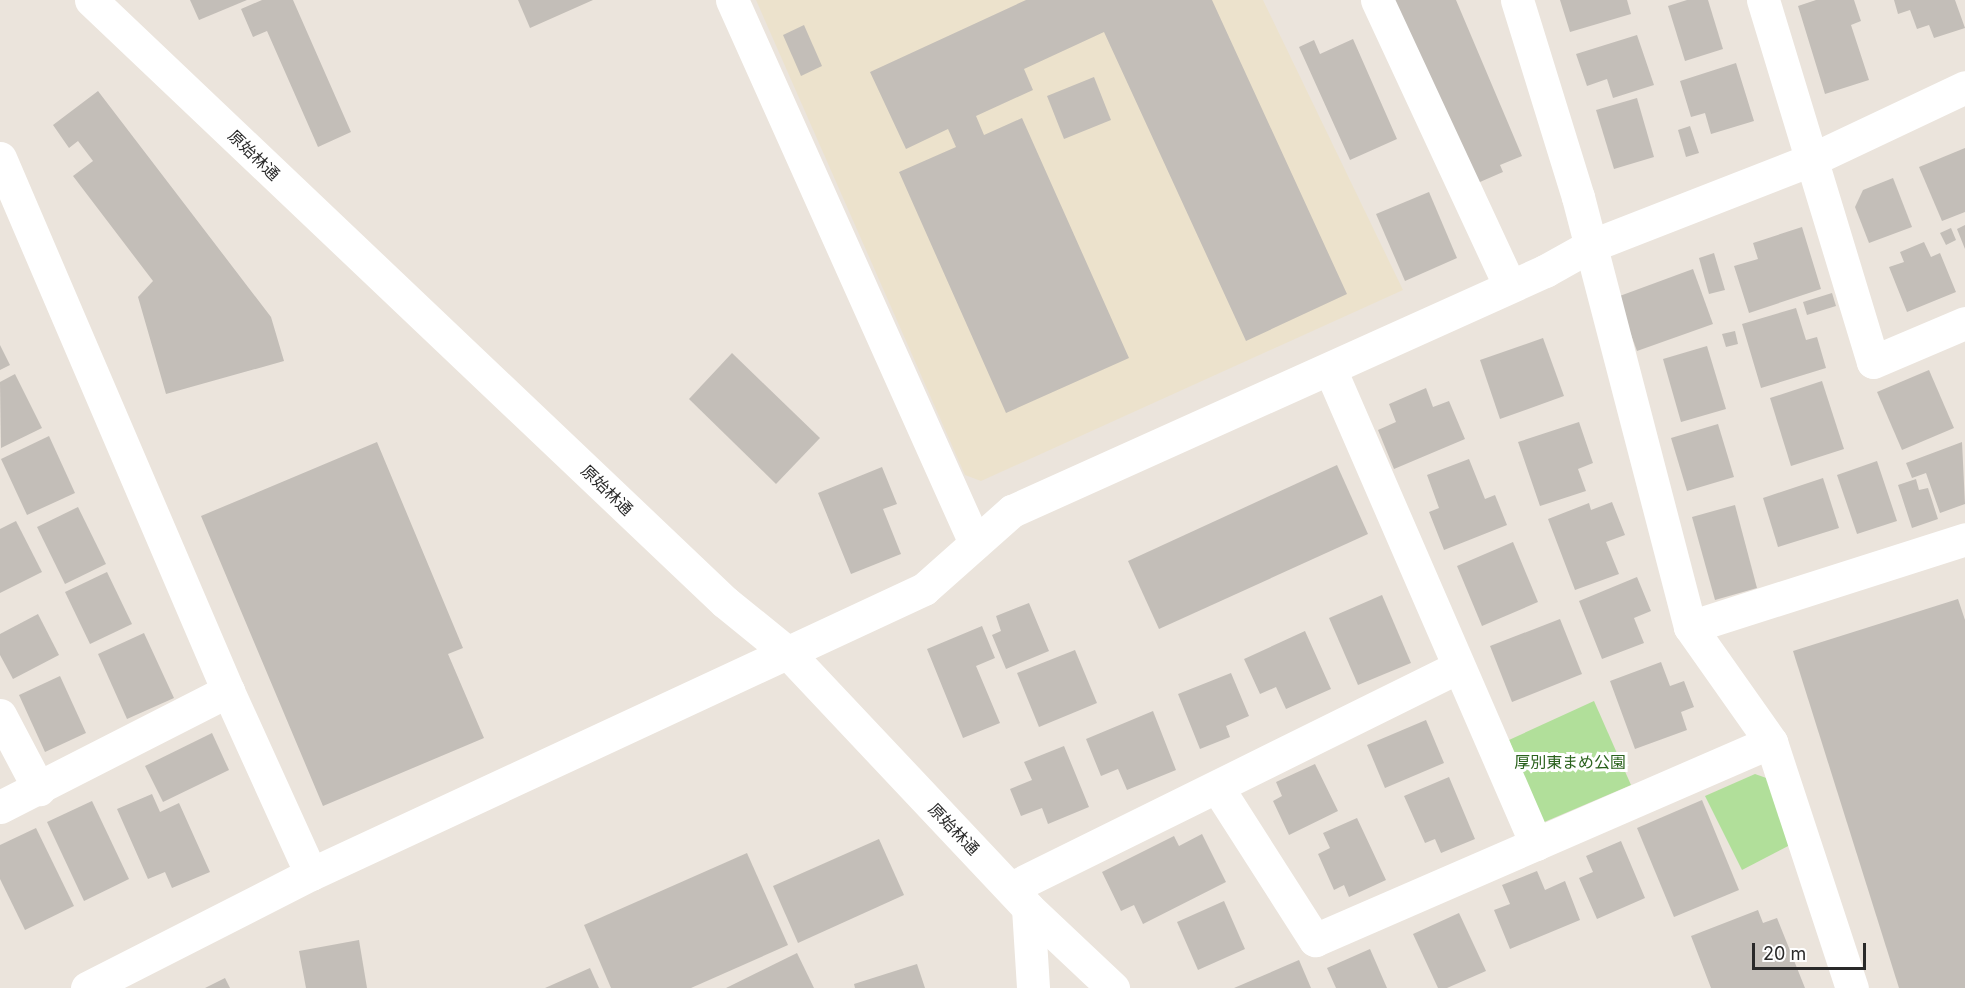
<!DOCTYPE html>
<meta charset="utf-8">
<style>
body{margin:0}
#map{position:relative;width:1965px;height:988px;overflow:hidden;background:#ebe4dc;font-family:Inter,"Noto Sans JP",sans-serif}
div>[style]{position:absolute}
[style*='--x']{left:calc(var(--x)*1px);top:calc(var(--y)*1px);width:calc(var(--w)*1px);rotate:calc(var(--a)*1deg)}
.education>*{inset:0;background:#ece2cc}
.green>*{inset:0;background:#b1df9a}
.building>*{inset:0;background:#c3beb8}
.minor>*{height:33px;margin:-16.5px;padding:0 16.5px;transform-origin:16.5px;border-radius:16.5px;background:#fff}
span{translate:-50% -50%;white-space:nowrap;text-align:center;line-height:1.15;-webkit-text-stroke:6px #fff;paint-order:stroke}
.street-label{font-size:16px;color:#292929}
.park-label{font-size:16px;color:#2a621d}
.scale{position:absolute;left:1752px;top:943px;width:114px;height:27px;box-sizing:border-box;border:3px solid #292929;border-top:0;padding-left:8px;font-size:18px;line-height:21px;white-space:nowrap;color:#292929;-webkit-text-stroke:4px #fff;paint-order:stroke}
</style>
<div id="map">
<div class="education">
<div style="clip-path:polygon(756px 0,1263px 0,1403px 290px,981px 481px,965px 475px)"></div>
</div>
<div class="green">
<div style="clip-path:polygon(1594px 701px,1631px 785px,1542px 823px,1509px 740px)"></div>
<div style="clip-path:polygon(1755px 774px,1772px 780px,1792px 844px,1742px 870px,1705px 796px)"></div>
</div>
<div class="building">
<div style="clip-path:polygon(190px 0,247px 0,199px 20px)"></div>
<div style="clip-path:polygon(262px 0,293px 0,351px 132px,318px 147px,267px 31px,253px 37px,241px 9px)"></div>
<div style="clip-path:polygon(518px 0,593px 0,530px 28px)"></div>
<div style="clip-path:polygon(1026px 0,1212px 0,1347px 294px,1246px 341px,1104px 32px,1024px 69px,1033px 90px,976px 116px,984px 135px,1022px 118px,1129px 358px,1006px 413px,899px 172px,956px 147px,948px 129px,906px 149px,870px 72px)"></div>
<div style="clip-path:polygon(1395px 0,1456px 0,1522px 156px,1500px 165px,1503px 172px,1473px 185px)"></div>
<div style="clip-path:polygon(1560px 0,1627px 0,1631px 14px,1570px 32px)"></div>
<div style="clip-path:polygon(1687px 0,1708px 0,1723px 49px,1685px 61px,1668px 6px)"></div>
<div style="clip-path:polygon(1816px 0,1854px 0,1861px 21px,1851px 25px,1869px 80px,1825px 94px,1798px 6px)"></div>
<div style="clip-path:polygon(1894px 0,1955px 0,1965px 28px,1934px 38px,1929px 25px,1917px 29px,1910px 10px,1898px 14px)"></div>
<div style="clip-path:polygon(804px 25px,822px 66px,801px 76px,783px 35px)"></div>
<div style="clip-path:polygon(1637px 35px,1654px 85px,1613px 98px,1607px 79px,1587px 86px,1576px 54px)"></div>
<div style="clip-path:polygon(1353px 39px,1397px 139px,1350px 160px,1299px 47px,1314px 40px,1320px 54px)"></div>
<div style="clip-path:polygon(1736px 63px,1754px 121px,1711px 134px,1705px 113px,1691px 117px,1680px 81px)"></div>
<div style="clip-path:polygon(1094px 77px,1111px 120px,1064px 139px,1047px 96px)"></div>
<div style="clip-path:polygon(98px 91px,271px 317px,284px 361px,166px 394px,138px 297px,153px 281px,73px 176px,93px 161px,78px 141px,69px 148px,53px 125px)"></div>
<div style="clip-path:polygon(1637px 98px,1654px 157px,1614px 169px,1596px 110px)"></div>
<div style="clip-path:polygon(1690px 126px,1699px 153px,1686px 157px,1678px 130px)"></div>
<div style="clip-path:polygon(1965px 148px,1965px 212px,1942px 221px,1919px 167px)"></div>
<div style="clip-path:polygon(1893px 178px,1912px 227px,1869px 243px,1855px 207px,1863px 190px)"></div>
<div style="clip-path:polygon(1429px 192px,1457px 258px,1405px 281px,1376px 214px)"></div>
<div style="clip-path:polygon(1965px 225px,1965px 249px,1957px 229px)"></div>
<div style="clip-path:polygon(1802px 227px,1821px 289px,1749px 313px,1734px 266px,1758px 259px,1753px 243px)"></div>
<div style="clip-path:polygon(1951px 228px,1956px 240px,1946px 245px,1940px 233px)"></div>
<div style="clip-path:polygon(1924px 242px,1931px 257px,1940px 253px,1956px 292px,1907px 312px,1889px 267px,1904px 262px,1900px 252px)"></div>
<div style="clip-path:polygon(1714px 253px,1725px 290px,1709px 294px,1699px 258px)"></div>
<div style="clip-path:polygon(1693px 269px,1713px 324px,1637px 351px,1617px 297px)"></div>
<div style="clip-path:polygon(1832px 293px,1836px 306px,1807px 315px,1803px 302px)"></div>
<div style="clip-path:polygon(1796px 308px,1806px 340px,1817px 337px,1826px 368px,1761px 388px,1742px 324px)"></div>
<div style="clip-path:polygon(1735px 331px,1738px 344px,1726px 347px,1722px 334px)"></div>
<div style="clip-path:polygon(1543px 338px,1564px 396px,1500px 419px,1480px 360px)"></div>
<div style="clip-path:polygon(0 345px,10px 365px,0 370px)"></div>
<div style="clip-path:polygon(1707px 346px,1726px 409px,1681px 422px,1663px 359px)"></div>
<div style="clip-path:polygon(732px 353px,820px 438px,776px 484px,689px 399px)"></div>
<div style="clip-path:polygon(1929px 370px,1954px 428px,1902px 450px,1877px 392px)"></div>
<div style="clip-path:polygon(15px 374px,42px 428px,1px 448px,0 382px)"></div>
<div style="clip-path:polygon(1822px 381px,1844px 449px,1791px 466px,1770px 398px)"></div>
<div style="clip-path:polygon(1426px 388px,1433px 407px,1449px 401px,1465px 439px,1394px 469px,1378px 430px,1396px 422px,1389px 404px)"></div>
<div style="clip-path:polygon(1579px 422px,1593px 463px,1578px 469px,1586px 491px,1540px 506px,1518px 442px)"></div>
<div style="clip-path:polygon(1718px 424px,1734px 477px,1687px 491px,1671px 438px)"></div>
<div style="clip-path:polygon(49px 436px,75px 493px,27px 515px,1px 459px)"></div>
<div style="clip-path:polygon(377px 442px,463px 648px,448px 654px,484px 738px,323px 806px,201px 516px)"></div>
<div style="clip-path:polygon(1962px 442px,1965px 504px,1940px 513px,1926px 473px,1912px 478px,1906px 463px)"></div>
<div style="clip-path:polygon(1469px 459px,1485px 499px,1495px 495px,1507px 525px,1444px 550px,1429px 512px,1439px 508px,1427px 475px)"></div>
<div style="clip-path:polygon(1877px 461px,1897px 521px,1857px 534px,1837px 475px)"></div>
<div style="clip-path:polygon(1337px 465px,1368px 534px,1159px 629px,1128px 561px)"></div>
<div style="clip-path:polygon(882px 467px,897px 504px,883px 509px,901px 554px,851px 574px,818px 493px)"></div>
<div style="clip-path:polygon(1823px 478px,1839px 528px,1778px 547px,1763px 498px)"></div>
<div style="clip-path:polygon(1916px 479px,1919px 490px,1928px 488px,1938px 519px,1912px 528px,1898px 485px)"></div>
<div style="clip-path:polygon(1612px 502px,1625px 535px,1606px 542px,1619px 574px,1575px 590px,1548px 519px,1589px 503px,1591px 510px)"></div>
<div style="clip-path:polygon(1735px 505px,1757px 588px,1715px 600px,1692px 517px)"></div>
<div style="clip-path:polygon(78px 507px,106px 564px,65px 584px,37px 527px)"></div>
<div style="clip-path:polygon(16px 521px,42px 572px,0 593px,0 529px)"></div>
<div style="clip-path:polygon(1513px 542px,1538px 602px,1482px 626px,1457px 566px)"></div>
<div style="clip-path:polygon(107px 572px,132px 624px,90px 644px,65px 592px)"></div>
<div style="clip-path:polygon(1637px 577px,1651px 611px,1634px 618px,1644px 643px,1602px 659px,1579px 601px)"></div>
<div style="clip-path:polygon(1382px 595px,1411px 663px,1358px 685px,1329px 618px)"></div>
<div style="clip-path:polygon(1958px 599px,1965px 620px,1965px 988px,1899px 988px,1793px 651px)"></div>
<div style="clip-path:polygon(1029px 603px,1049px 651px,1006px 669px,992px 635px,1001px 631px,996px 616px)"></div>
<div style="clip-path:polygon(38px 614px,59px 655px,13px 679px,0 655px,0 634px)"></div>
<div style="clip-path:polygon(1560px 619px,1582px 674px,1512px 702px,1490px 646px)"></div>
<div style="clip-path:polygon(982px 626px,995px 658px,976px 666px,1000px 723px,963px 738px,927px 649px)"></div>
<div style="clip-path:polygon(1305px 631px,1331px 689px,1286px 709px,1276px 687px,1260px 694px,1244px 659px)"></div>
<div style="clip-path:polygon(144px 633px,174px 698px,127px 719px,98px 654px)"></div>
<div style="clip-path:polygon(1075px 650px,1097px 703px,1039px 727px,1017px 673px)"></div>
<div style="clip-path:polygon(1661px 662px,1670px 686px,1684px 681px,1694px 707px,1681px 712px,1687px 730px,1635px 749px,1610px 681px)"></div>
<div style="clip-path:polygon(1231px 673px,1249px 716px,1226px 726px,1230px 737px,1200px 749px,1178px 694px)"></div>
<div style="clip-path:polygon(60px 676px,86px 733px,45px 752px,19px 695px)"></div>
<div style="clip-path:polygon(1153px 711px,1176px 770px,1127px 790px,1118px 769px,1101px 776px,1086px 739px)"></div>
<div style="clip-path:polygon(1426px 720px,1444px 763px,1385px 788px,1367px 745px)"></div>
<div style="clip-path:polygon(212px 733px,229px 770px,163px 802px,145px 766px)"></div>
<div style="clip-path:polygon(1064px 746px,1089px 807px,1048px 824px,1042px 808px,1021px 816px,1010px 789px,1032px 780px,1024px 762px)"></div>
<div style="clip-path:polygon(1315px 764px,1338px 811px,1289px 835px,1273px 801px,1282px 796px,1276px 782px)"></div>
<div style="clip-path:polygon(1449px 777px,1475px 839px,1441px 853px,1435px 839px,1425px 843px,1404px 796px)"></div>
<div style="clip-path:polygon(152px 794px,160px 812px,179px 803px,210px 872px,172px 888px,165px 872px,148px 879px,117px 809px)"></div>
<div style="clip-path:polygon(1702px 800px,1739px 890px,1674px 917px,1637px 828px)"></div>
<div style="clip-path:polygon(92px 801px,129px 879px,84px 901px,47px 822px)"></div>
<div style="clip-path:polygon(1357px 818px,1386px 880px,1349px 897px,1344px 885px,1334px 890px,1318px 854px,1330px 848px,1323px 833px)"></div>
<div style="clip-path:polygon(36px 828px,74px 906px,25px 930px,0 879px,0 845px)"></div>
<div style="clip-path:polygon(1202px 834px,1226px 882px,1143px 924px,1134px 905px,1121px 911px,1102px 872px,1174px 836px,1179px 846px)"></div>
<div style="clip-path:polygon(879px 839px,904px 895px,798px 943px,773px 886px)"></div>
<div style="clip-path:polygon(1621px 841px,1645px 898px,1597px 919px,1579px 878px,1593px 872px,1586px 856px)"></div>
<div style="clip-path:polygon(747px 853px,788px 945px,691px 988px,611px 988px,584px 925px)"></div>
<div style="clip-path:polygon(1537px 871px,1545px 890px,1565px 881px,1580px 920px,1510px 949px,1494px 910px,1510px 904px,1502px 885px)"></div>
<div style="clip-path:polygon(1224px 901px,1245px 949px,1198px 970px,1177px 922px)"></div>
<div style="clip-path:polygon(1758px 910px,1763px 923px,1777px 918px,1805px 988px,1711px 988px,1691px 936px)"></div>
<div style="clip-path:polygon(1459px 913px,1486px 971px,1447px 988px,1438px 988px,1413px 934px)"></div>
<div style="clip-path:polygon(359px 940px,367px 988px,306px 988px,299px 951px)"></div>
<div style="clip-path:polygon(1370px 949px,1387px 988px,1336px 988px,1327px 968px)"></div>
<div style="clip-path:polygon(797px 953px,814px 988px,726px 988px)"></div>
<div style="clip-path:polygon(1299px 960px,1311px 988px,1234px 988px)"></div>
<div style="clip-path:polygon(917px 964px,925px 988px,855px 988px,854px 984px)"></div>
<div style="clip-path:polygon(590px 968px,599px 988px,545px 988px)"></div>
<div style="clip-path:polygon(225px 978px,230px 988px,205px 988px)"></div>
</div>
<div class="minor">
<div style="--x:91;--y:0;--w:874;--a:43.52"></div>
<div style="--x:725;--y:602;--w:81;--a:39"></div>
<div style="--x:788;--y:653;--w:350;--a:46.7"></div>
<div style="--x:1028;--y:908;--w:117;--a:43.3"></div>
<div style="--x:732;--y:0;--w:595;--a:65.89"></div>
<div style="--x:1377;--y:0;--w:315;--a:65.1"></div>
<div style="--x:1517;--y:0;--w:206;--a:72.8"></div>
<div style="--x:1578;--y:197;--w:444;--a:75.4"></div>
<div style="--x:1690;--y:627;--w:141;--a:54.8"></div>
<div style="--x:1771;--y:742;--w:259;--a:71.8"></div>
<div style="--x:1763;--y:0;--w:378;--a:73.1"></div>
<div style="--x:1873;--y:362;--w:100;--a:-23"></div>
<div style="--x:0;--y:158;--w:580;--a:66.84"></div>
<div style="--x:228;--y:691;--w:201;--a:65.6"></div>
<div style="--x:1330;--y:369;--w:518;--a:66.55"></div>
<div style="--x:1690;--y:627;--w:289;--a:-17.7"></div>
<div style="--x:0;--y:715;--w:84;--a:62.2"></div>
<div style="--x:1217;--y:787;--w:182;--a:57.4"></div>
<div style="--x:1315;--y:940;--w:497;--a:-23.5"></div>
<div style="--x:0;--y:807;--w:256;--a:-27"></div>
<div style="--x:1011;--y:888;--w:497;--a:-26.3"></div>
<div style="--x:1028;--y:908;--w:80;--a:86.4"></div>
<div style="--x:87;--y:988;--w:251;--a:-27"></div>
<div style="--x:311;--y:874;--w:676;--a:-24.93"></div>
<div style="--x:924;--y:589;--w:118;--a:-41.6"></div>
<div style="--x:1012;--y:511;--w:585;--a:-24.24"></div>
<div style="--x:1545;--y:271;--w:51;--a:-29.1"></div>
<div style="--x:1590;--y:246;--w:239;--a:-21.3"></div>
<div style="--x:1813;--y:159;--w:168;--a:-25.3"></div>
</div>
<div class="street-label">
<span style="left:254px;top:155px;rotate:44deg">原始林通</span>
<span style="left:607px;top:490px;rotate:44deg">原始林通</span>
<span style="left:954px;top:829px;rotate:46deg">原始林通</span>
</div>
<div class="park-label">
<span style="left:1570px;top:762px">厚別東まめ公園</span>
</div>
<div class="scale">20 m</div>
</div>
